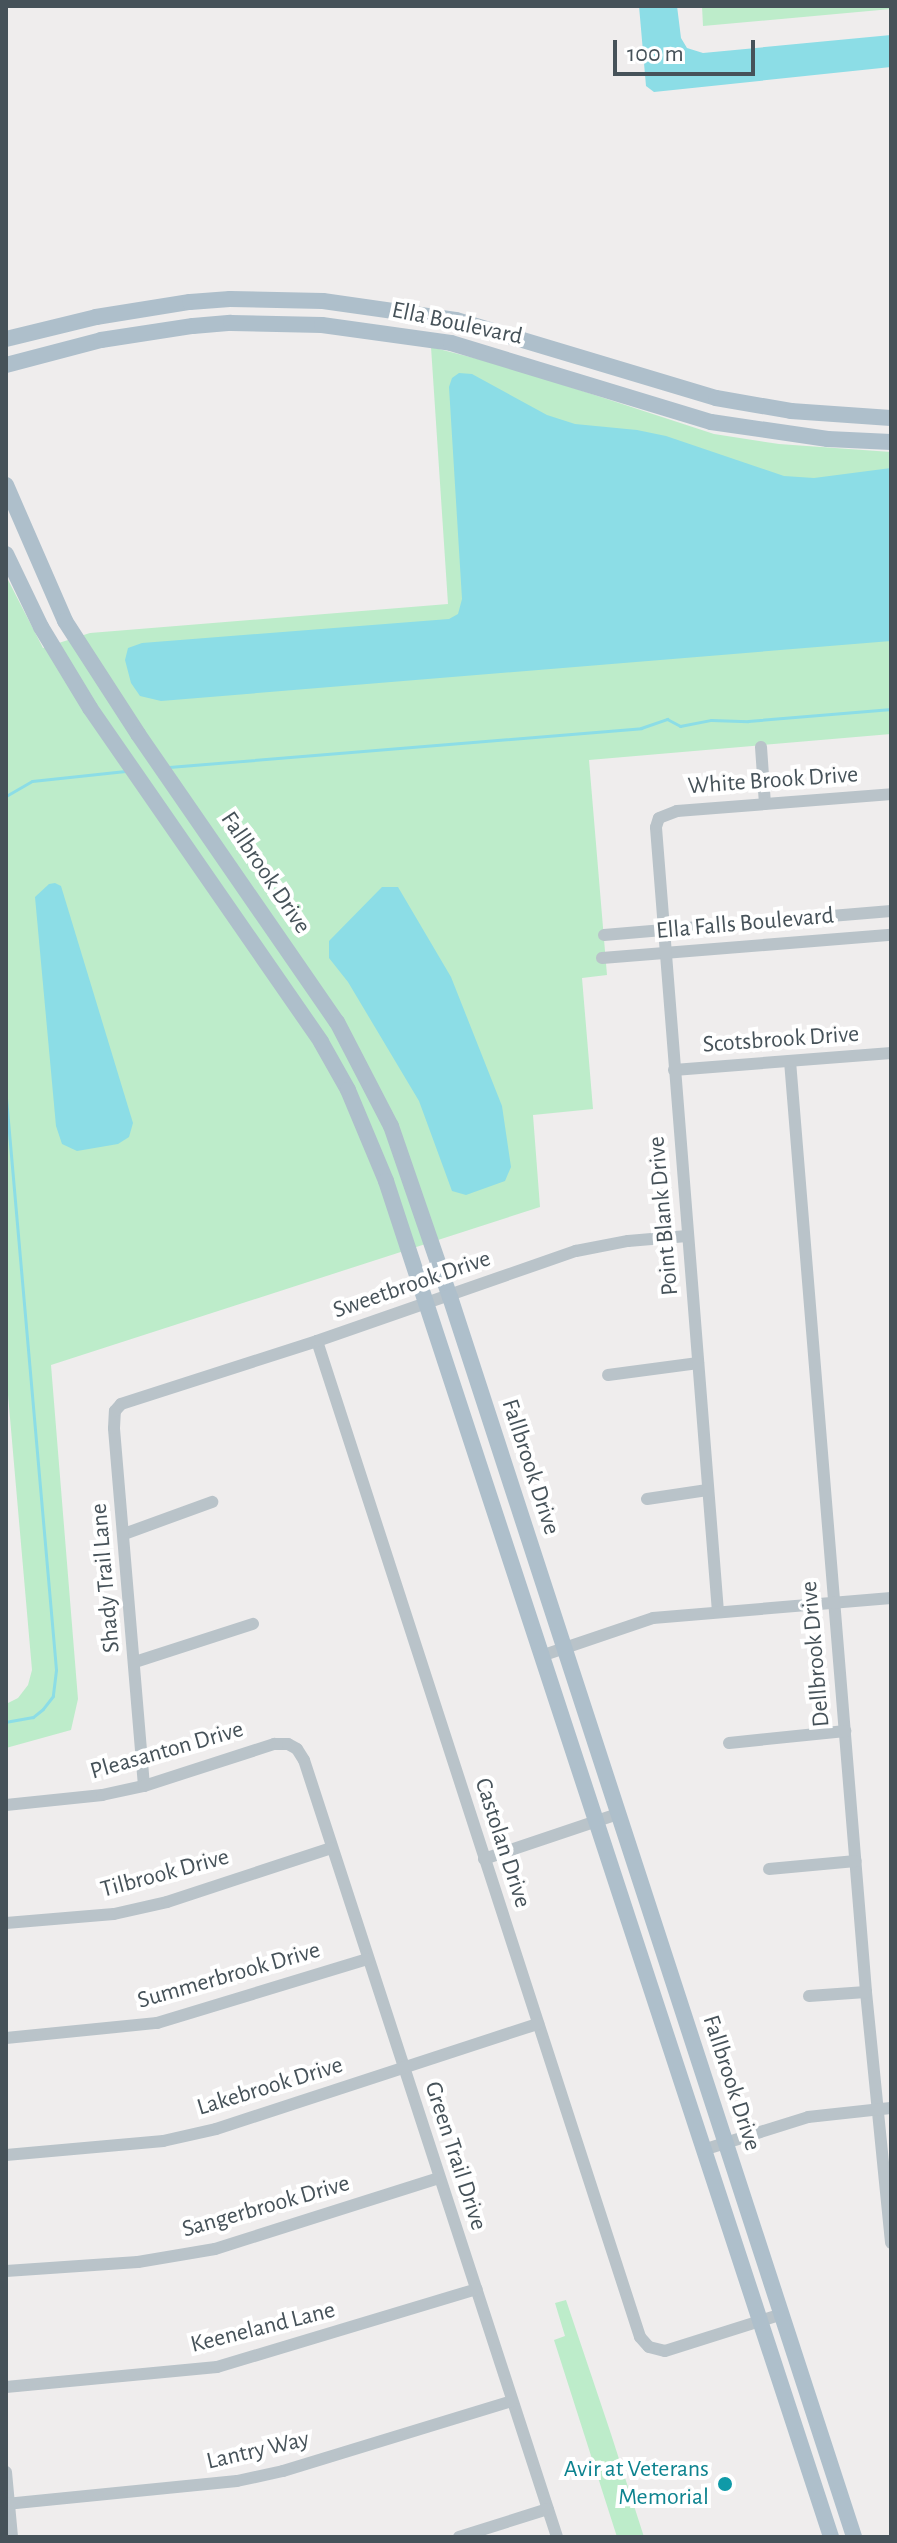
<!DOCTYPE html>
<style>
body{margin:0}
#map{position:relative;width:897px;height:2543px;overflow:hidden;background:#efeded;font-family:"Alegreya Sans",sans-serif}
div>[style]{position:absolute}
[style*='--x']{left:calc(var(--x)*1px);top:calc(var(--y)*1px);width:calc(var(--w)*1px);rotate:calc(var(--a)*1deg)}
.green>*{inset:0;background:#bdecca}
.water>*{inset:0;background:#8cdde6}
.stream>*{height:3px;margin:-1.5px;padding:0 1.5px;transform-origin:1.5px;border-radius:1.5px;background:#8cdde6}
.minor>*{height:12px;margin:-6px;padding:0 6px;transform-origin:6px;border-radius:6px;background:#b9c3c9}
.major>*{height:16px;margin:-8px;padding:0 8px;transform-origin:8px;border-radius:8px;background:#aebfcb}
.dots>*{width:22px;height:22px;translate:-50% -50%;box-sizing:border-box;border:4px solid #fff;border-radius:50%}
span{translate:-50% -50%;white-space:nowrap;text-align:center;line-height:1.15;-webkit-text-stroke:8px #fff;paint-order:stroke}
.street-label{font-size:24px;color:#465259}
.culture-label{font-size:24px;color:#0d838f}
.right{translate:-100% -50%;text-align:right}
.frame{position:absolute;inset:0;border:8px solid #465259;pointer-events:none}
.scale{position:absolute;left:613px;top:40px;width:142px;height:36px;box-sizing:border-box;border:4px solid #465259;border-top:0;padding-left:10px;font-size:24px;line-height:28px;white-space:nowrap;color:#465259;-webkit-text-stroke:6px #fff;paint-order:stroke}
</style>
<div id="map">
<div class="green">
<div style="clip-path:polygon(702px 6px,891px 6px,891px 9px,703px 26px)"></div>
<div style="clip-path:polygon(431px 347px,509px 367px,714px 434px,779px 444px,891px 452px,891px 734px,589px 760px,607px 975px,582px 978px,593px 1109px,533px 1115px,540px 1207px,51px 1365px,78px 1699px,71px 1730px,6px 1748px,6px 1704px,18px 1698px,28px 1685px,32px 1670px,6px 1372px,6px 576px,43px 648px,90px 633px,448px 604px)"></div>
<div style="clip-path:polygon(566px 2300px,611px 2434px,644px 2537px,617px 2537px,554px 2340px,565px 2336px,555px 2303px)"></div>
</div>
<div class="water">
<div style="clip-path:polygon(639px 6px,677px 6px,681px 38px,687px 48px,703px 53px,891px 35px,891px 67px,654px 92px,646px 86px)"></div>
<div style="clip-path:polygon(459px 373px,472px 374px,547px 415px,575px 424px,637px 430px,666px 436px,784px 476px,814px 478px,891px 468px,891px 641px,161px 701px,140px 696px,131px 683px,125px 660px,128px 648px,142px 643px,449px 619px,458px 614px,462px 599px,449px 387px,452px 378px)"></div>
<div style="clip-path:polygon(55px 883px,61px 886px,133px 1123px,129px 1137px,118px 1144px,77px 1151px,62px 1144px,56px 1126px,35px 897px,49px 884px)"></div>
<div style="clip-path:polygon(382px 887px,398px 887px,451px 977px,502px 1106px,511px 1167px,505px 1181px,466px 1195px,452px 1191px,419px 1101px,348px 982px,329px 958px,329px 941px)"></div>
</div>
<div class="stream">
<div style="--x:169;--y:767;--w:474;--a:-4.7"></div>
<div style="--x:641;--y:728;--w:28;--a:-19"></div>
<div style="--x:667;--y:719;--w:15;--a:28"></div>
<div style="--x:680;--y:726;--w:32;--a:-11"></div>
<div style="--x:711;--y:720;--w:37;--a:2"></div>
<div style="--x:748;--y:721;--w:144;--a:-4.8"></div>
<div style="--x:6;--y:796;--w:30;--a:-30"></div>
<div style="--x:32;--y:781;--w:94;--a:-6.1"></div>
<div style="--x:6;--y:1098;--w:574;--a:85"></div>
<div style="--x:56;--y:1670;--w:26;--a:97"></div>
<div style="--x:53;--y:1696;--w:16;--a:128"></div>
<div style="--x:43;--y:1709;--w:13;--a:141"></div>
<div style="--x:33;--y:1717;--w:27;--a:170"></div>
</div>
<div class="minor">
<div style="--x:761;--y:747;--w:57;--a:86"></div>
<div style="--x:604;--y:935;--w:288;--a:-4.8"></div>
<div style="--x:602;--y:958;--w:290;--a:-4.6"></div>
<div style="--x:790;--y:1061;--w:934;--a:85.33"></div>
<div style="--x:866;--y:1992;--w:252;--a:84.3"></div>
<div style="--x:674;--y:1070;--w:218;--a:-4.5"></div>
<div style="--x:317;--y:1341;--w:1047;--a:72.03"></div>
<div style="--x:640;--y:2337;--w:13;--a:48"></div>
<div style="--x:649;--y:2347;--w:16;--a:14"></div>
<div style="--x:665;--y:2351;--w:123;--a:-17.5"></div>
<div style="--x:608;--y:1375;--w:91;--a:-7.6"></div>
<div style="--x:647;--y:1499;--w:61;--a:-8.5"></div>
<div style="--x:124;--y:1534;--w:94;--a:-20"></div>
<div style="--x:718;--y:1612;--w:787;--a:-94.52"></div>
<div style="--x:656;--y:827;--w:9;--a:-72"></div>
<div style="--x:659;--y:818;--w:19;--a:-21"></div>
<div style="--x:677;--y:811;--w:215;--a:-4.5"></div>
<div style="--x:541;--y:1656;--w:118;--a:-18.7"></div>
<div style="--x:653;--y:1618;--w:239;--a:-4.8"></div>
<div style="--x:135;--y:1662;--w:124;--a:-17.9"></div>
<div style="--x:729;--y:1743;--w:117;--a:-5.9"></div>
<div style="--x:144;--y:1786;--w:359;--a:-94.8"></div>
<div style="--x:114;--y:1428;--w:17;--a:-87"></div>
<div style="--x:115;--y:1411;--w:9;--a:-49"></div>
<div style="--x:121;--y:1404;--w:206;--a:-17.8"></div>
<div style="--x:317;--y:1341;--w:274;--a:-19.2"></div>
<div style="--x:576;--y:1251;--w:53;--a:-10.9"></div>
<div style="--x:628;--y:1241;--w:59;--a:-4.8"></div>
<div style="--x:6;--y:1805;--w:97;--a:-5.9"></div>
<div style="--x:102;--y:1795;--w:43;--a:-12.1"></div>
<div style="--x:144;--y:1786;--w:137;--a:-17.9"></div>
<div style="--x:274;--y:1744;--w:14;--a:0"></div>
<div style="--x:288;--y:1744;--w:10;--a:29"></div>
<div style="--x:297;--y:1749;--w:13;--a:58"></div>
<div style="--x:304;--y:1760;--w:817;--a:71.96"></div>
<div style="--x:484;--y:1859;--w:141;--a:-18.6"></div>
<div style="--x:769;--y:1869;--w:87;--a:-5.3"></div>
<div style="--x:6;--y:1923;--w:108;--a:-4.8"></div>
<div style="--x:114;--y:1914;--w:54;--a:-12.8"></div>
<div style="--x:167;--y:1902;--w:173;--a:-18.2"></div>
<div style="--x:809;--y:1996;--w:57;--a:-4"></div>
<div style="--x:6;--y:2038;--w:152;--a:-5.7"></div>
<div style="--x:157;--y:2023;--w:220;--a:-16.9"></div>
<div style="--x:703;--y:2150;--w:110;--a:-17.4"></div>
<div style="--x:808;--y:2117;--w:83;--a:-6.2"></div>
<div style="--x:6;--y:2155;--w:158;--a:-5.1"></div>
<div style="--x:163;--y:2141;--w:54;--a:-12.8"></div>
<div style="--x:216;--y:2129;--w:339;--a:-18.1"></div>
<div style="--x:6;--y:2271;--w:132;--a:-3.9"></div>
<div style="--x:138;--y:2262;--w:78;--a:-9.6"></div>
<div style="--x:215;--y:2249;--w:235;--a:-17.6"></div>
<div style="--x:6;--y:2387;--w:212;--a:-5.4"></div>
<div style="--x:217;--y:2367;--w:271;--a:-16.7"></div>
<div style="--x:6;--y:2472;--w:65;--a:84.7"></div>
<div style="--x:6;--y:2504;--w:232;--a:-5.7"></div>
<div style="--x:237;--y:2481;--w:47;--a:-12.3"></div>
<div style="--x:283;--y:2471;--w:239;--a:-17"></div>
<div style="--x:459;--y:2537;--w:93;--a:-17.5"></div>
</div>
<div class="major">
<div style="--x:6;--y:339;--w:93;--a:-13.7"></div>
<div style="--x:96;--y:317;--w:95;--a:-9.1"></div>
<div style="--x:190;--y:302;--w:40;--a:-4.3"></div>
<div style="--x:230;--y:299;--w:93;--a:1.2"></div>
<div style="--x:323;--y:301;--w:134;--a:8.1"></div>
<div style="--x:456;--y:320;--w:271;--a:16.7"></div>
<div style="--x:716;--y:398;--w:76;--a:9.8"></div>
<div style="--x:791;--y:411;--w:100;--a:4"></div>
<div style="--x:6;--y:365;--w:98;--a:-14.7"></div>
<div style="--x:101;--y:340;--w:93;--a:-8.7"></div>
<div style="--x:193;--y:326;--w:38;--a:-5"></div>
<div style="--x:231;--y:323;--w:91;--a:1.3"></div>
<div style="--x:322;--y:325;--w:130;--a:7.9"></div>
<div style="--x:451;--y:343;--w:272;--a:16.9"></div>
<div style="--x:711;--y:422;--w:118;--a:8.3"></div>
<div style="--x:828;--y:439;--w:63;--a:2.7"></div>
<div style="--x:6;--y:485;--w:148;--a:66.5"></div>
<div style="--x:65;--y:621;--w:135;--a:57.1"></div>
<div style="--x:138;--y:734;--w:350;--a:55.4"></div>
<div style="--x:337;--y:1022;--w:117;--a:62.6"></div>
<div style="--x:391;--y:1126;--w:181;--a:71"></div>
<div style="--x:450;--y:1297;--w:1304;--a:71.95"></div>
<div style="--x:6;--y:554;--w:81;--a:64.4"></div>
<div style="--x:41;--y:627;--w:95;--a:58.8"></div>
<div style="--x:90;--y:708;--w:406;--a:55.3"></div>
<div style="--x:321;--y:1042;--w:55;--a:60.6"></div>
<div style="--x:348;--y:1090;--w:99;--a:67.3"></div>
<div style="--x:386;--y:1181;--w:1427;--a:71.83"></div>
</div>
<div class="dots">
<div style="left:725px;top:2484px;background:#0f9aa8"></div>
</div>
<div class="street-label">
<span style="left:457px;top:324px;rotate:12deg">Ella Boulevard</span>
<span style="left:773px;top:781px;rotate:-4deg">White Brook Drive</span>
<span style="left:265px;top:873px;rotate:56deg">Fallbrook Drive</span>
<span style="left:745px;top:924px;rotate:-5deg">Ella Falls Boulevard</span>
<span style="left:781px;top:1040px;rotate:-4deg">Scotsbrook Drive</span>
<span style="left:664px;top:1216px;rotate:-95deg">Point Blank Drive</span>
<span style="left:412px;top:1285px;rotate:-19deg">Sweetbrook Drive</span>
<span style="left:530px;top:1467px;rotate:72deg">Fallbrook Drive</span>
<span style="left:106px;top:1578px;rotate:-95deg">Shady Trail Lane</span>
<span style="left:816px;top:1654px;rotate:-95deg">Dellbrook Drive</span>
<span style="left:167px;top:1751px;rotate:-16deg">Pleasanton Drive</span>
<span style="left:502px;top:1843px;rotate:72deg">Castolan Drive</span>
<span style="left:165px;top:1874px;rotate:-15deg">Tilbrook Drive</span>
<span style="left:229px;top:1976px;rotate:-16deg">Summerbrook Drive</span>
<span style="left:731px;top:2083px;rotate:72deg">Fallbrook Drive</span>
<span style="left:270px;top:2087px;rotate:-17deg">Lakebrook Drive</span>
<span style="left:455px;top:2156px;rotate:72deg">Green Trail Drive</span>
<span style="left:266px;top:2207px;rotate:-16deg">Sangerbrook Drive</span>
<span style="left:263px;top:2328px;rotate:-14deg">Keeneland Lane</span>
<span style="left:258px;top:2451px;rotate:-13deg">Lantry Way</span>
</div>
<div class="culture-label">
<span class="right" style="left:709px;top:2484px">Avir at Veterans<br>Memorial</span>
</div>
<div class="frame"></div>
<div class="scale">100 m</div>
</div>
